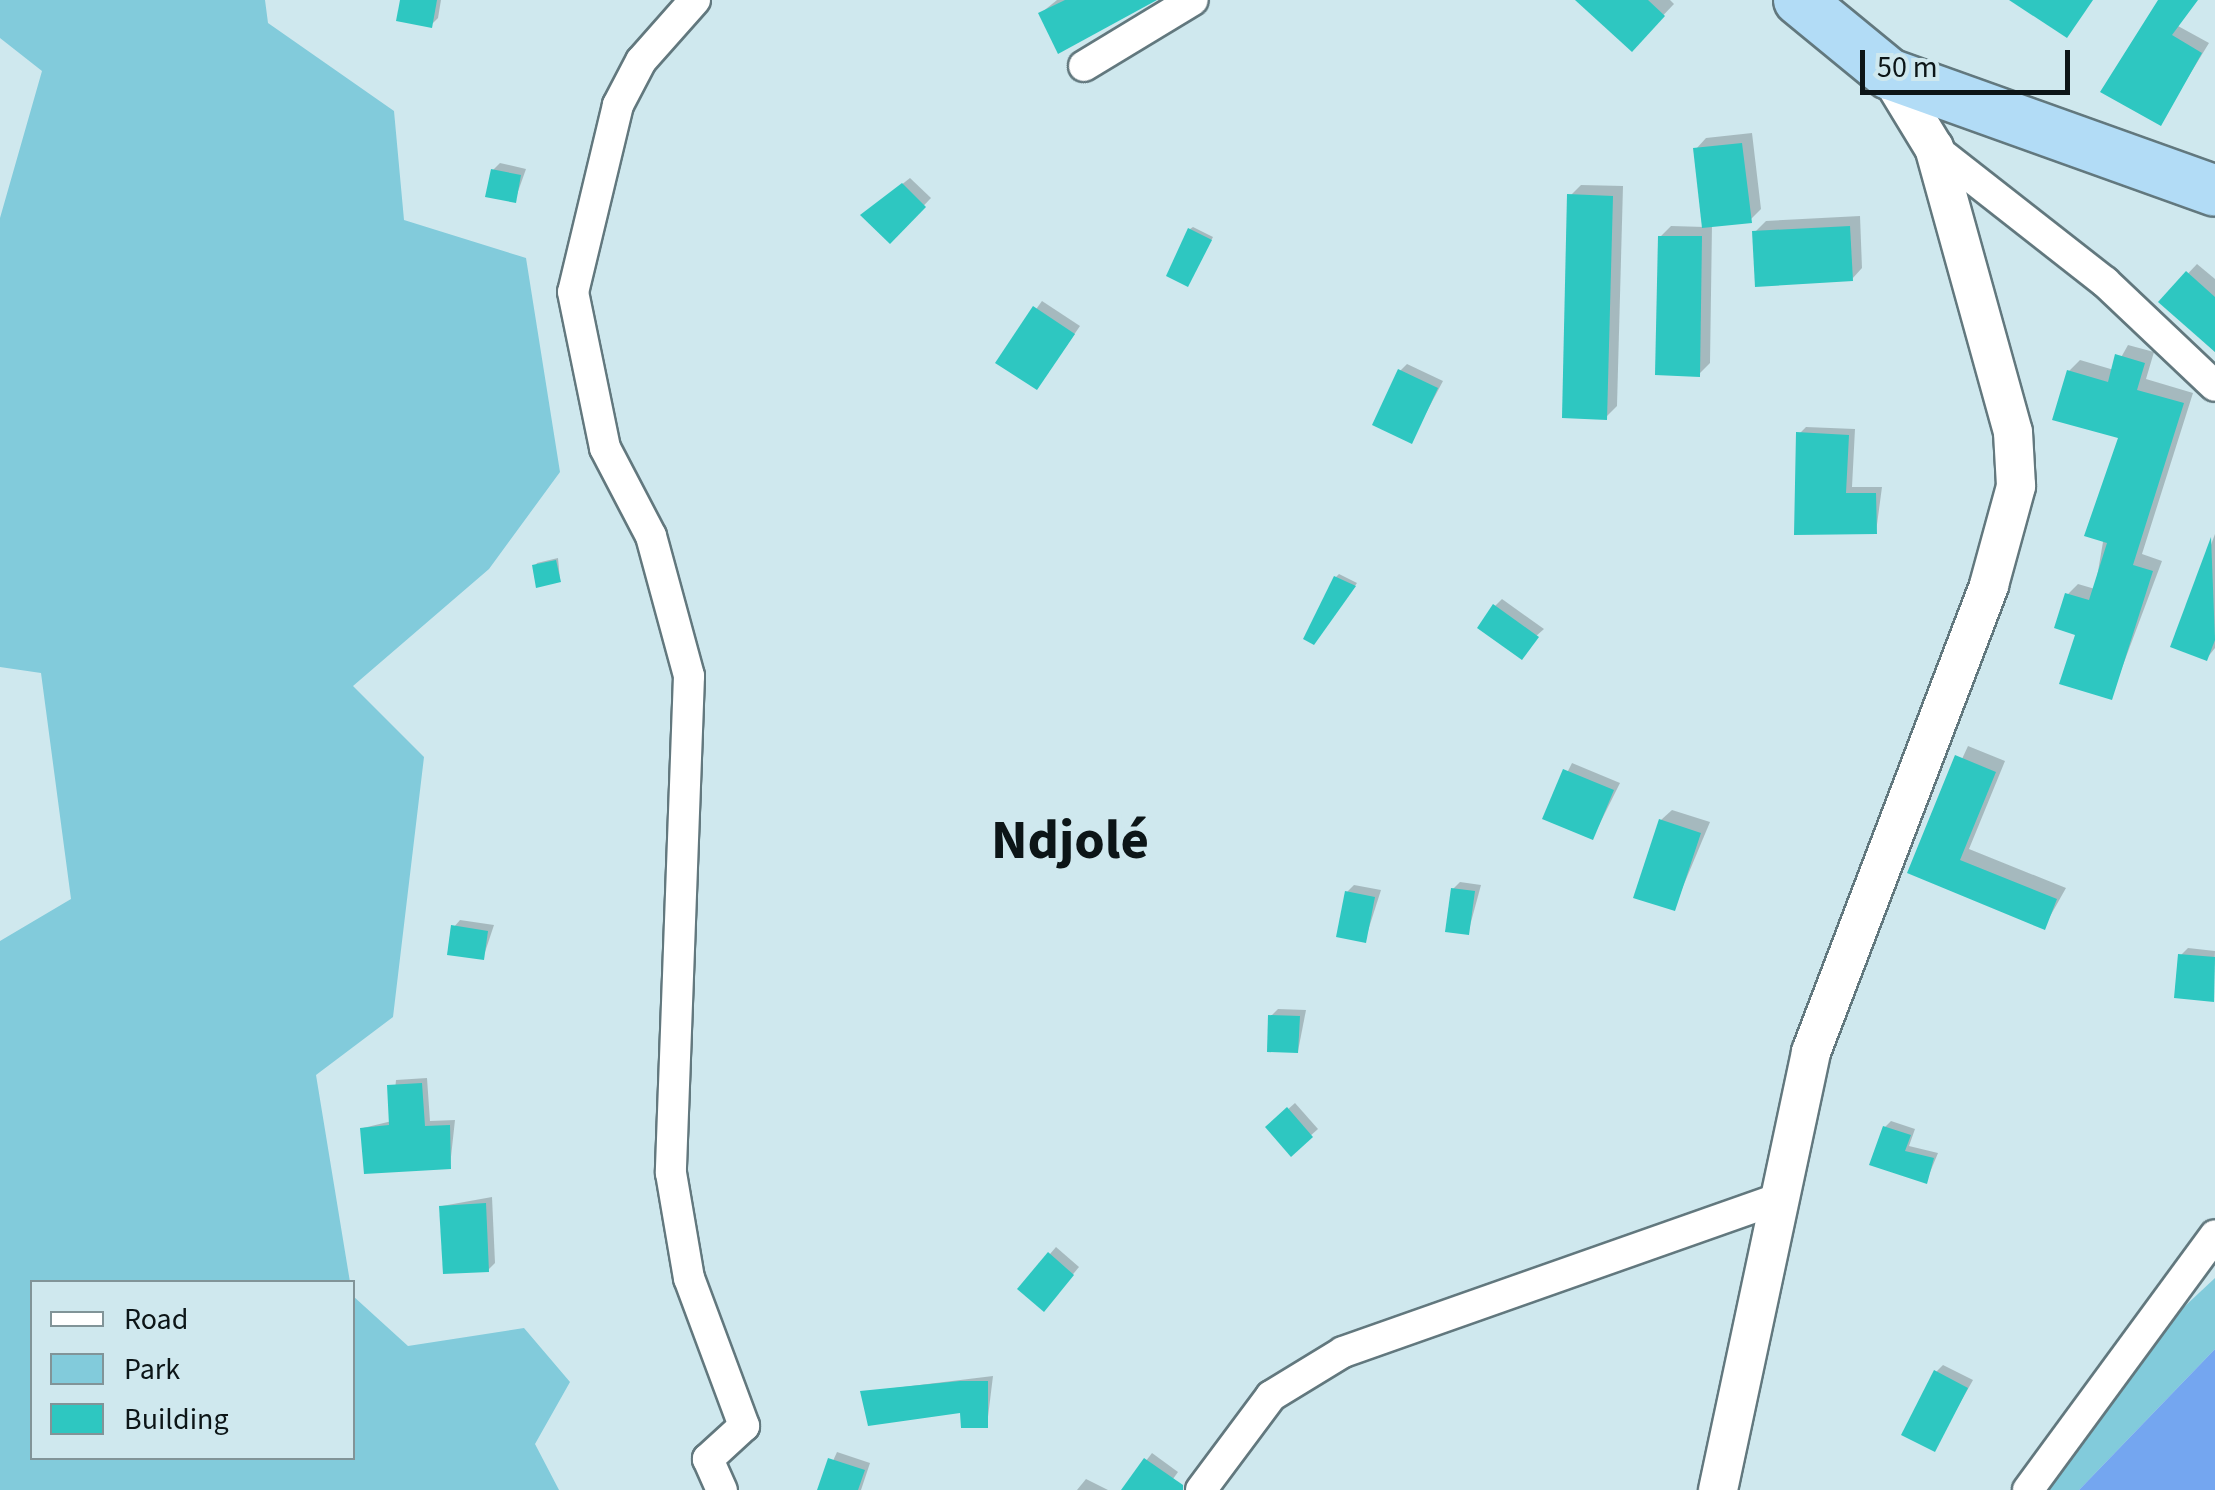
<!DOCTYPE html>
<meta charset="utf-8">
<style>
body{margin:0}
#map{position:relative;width:2215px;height:1490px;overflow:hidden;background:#cfe8ee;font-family:"Source Sans 3",sans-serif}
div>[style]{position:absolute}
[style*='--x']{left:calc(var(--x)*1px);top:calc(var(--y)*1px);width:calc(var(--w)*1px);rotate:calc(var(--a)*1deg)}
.green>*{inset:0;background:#82cbdb}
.water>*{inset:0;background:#74a6f0}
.shadow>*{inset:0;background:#0003}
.building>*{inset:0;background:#2ec7c1}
.roads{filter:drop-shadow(2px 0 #62787e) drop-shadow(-2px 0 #62787e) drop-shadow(0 2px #62787e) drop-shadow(0 -2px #62787e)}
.minor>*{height:30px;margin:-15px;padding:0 15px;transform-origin:15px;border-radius:15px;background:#fff}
.tertiary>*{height:38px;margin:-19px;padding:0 19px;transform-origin:19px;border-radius:19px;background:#fff}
.trunk>*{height:50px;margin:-25px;padding:0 25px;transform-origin:25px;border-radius:25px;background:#b2dcf6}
span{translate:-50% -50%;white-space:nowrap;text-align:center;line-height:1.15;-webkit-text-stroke:10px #cfe8ee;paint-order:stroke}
.town-label{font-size:55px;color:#0c1517;font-weight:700}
.legend{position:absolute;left:30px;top:1280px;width:325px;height:180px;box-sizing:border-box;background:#cfe8ee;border:2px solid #819498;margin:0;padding:12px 18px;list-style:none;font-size:30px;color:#0c1517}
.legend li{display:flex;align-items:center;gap:20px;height:50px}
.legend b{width:50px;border:2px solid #819498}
.scale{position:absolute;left:1860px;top:50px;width:210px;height:45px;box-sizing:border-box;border:5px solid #0c1517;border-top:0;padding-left:12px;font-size:30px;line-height:35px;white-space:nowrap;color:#0c1517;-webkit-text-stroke:8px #cfe8ee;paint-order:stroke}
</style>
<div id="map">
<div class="green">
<div style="clip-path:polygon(0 0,265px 0,268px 23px,394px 111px,404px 220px,526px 258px,560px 472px,489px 569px,353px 686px,424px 757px,393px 1017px,316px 1075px,350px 1282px,32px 1282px,32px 1458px,352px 1458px,353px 1296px,408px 1346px,524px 1328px,570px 1382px,535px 1444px,559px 1490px,0 1490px,0 941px,71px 899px,41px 673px,0 667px,0 218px,42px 71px,0 38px)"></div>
<div style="clip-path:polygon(2215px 1278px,2215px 1349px,2079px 1490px,2046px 1490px,2169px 1321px)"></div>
</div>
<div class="water">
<div style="clip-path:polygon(2215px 1349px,2215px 1490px,2079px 1490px)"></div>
</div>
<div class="shadow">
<div style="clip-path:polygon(403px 0,441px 0,438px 18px,431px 25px)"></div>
<div style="clip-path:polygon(1057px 0,1149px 0,1041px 13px)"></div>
<div style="clip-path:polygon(1579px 0,1670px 0,1674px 4px,1632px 48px)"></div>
<div style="clip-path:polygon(2164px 0,2197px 0,2178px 26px,2209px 43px,2160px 123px)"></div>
<div style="clip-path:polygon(1752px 133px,1761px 209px,1750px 220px,1712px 225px,1710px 363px,1699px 374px,1660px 237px,1671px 226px,1705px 227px,1696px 149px,1706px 138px)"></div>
<div style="clip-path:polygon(500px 163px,526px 169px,515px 200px,493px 170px)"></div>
<div style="clip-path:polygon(910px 178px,931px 198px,890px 241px,863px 215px)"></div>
<div style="clip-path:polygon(1581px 185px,1623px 186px,1617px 406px,1606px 417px,1570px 196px)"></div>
<div style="clip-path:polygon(1860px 216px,1862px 268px,1852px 279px,1755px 232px,1766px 221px)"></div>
<div style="clip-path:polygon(1193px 227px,1213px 237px,1190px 281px,1190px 229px)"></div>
<div style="clip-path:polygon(2197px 264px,2215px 279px,2215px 352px,2161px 302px)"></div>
<div style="clip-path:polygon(1042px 301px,1080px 326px,1043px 380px,998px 362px)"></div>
<div style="clip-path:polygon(2128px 345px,2154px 352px,2146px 379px,2193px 393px,2142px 554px,2162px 561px,2111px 697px,2068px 594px,2078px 584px,2095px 589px,2121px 436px,2069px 371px,2080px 360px,2114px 370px)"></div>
<div style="clip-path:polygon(1407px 364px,1443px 381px,1411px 441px,1400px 371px)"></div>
<div style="clip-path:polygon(1806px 427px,1855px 429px,1852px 487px,1882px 487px,1876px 532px,1799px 434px)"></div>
<div style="clip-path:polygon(2215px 534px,2215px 648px,2207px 658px,2173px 646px)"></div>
<div style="clip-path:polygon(558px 558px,560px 580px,535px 566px,537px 563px)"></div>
<div style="clip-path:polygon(1339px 574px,1357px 583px,1316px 639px,1336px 577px)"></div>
<div style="clip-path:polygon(1502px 599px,1544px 629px,1517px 653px,1495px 606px)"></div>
<div style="clip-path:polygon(1968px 746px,2005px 761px,1969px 849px,2066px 888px,2044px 927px,1910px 872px)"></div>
<div style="clip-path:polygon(1572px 763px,1620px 783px,1593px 837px,1545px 817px)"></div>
<div style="clip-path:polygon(1672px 810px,1710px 822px,1674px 908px,1661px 820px)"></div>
<div style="clip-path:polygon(1460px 882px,1481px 885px,1468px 933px,1453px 889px)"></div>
<div style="clip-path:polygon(1354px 885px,1381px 890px,1365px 940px,1347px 892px)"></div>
<div style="clip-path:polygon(460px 920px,494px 925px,483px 958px,454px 927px)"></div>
<div style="clip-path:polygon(2188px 948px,2215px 951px,2213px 999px,2181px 955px)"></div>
<div style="clip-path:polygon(1278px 1009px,1306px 1010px,1298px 1051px,1271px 1016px)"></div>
<div style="clip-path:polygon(427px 1078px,430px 1121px,455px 1120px,450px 1166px,363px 1128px,392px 1121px,396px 1080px)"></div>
<div style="clip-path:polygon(1295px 1103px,1318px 1129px,1291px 1153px,1268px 1127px)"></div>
<div style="clip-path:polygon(1891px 1121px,1915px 1129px,1909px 1146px,1938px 1153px,1926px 1182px,1885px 1127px)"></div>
<div style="clip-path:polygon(492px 1197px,495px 1263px,488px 1270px,442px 1206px)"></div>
<div style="clip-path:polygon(1056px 1247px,1079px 1267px,1050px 1302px,1050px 1254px)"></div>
<div style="clip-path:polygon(1943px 1365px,1973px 1380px,1934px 1449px,1936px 1372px)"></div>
<div style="clip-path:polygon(993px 1376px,987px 1425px,963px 1411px,862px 1392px)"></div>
<div style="clip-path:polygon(837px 1452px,870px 1463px,861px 1490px,820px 1490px)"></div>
<div style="clip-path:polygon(1152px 1453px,1178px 1472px,1165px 1490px,1124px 1490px)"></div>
<div style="clip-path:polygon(1086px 1479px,1108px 1490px,1077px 1490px)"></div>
</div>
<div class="building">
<div style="clip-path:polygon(400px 0,437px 0,432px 28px,396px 21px)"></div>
<div style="clip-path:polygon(1065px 0,1157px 0,1058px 54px,1038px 13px)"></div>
<div style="clip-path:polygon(1575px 0,1648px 0,1665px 16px,1632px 52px)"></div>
<div style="clip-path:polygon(2009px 0,2093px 0,2067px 38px)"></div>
<div style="clip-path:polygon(2158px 0,2198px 0,2172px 35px,2202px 53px,2161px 126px,2100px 92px)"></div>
<div style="clip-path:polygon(1742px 143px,1752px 223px,1702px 228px,1693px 148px)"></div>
<div style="clip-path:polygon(491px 169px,521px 175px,516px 203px,485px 197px)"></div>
<div style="clip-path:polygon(902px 183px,926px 207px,890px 244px,860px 215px)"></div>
<div style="clip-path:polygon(1567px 194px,1613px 196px,1607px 420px,1562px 418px)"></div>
<div style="clip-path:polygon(1850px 226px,1853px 281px,1755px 287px,1752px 231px)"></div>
<div style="clip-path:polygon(1188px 228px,1212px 240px,1188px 287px,1166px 276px)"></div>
<div style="clip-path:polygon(1658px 236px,1702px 236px,1700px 377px,1655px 375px)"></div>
<div style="clip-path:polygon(2186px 271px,2215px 297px,2215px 352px,2158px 302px)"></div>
<div style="clip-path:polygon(1033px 306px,1075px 334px,1037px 390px,995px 363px)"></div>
<div style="clip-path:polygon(2115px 354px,2145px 363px,2137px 390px,2184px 403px,2133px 565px,2153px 571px,2112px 700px,2059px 684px,2075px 635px,2054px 628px,2065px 593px,2089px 600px,2107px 543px,2084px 536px,2118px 438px,2052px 420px,2067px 370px,2108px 382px)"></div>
<div style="clip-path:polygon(1398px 369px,1438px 388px,1412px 444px,1372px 425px)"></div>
<div style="clip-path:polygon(1796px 432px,1849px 435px,1846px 493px,1876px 493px,1877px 534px,1794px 535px)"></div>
<div style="clip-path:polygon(2211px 537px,2215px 640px,2207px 661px,2170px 647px)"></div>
<div style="clip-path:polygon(556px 560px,561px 582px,536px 588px,532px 565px)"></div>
<div style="clip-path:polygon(1334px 576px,1356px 586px,1314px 645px,1303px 639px)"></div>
<div style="clip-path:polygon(1493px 604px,1539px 637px,1522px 660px,1477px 628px)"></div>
<div style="clip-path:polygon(1955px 755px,1996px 772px,1960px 860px,2057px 899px,2045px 930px,1907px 873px)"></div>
<div style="clip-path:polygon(1563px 769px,1614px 790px,1593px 840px,1542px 819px)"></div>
<div style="clip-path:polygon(1659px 819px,1701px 833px,1675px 911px,1633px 898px)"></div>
<div style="clip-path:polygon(1451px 888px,1475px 891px,1469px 935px,1445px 932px)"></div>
<div style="clip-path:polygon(1345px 891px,1375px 897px,1366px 943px,1336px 937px)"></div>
<div style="clip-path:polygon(451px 925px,488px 931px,484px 960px,447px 955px)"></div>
<div style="clip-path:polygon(2178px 954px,2215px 957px,2214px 1002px,2174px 998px)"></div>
<div style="clip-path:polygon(1268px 1015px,1300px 1016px,1298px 1053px,1267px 1052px)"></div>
<div style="clip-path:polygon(422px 1083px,425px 1126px,450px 1125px,451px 1169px,364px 1174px,360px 1128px,389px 1125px,387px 1085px)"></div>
<div style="clip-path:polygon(1287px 1107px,1313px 1137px,1291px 1157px,1265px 1127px)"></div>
<div style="clip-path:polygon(1883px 1126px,1911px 1135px,1905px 1151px,1934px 1158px,1927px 1184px,1869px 1165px)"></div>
<div style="clip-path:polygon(486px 1203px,489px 1272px,443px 1274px,439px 1206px)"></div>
<div style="clip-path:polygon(1048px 1252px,1074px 1275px,1044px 1312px,1017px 1289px)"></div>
<div style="clip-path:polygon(1934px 1370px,1968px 1388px,1935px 1452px,1901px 1435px)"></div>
<div style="clip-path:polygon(960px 1381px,988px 1381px,988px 1428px,961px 1428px,960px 1413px,868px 1426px,860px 1391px)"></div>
<div style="clip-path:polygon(828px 1458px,865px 1470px,858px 1490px,817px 1490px)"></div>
<div style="clip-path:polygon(1144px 1458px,1183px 1485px,1183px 1490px,1121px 1490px)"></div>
</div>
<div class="roads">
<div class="minor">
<div style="--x:695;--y:0;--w:81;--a:131.5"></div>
<div style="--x:641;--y:61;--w:50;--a:117.6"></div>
<div style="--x:618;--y:105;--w:192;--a:103.5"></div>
<div style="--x:573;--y:292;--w:159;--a:78.4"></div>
<div style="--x:605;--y:448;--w:99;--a:62.4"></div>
<div style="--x:651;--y:536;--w:145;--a:74.8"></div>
<div style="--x:689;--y:676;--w:497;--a:92.1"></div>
<div style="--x:671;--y:1173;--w:107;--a:80.3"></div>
<div style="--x:689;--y:1278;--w:158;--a:69.6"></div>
<div style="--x:744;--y:1426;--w:49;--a:137.5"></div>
<div style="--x:708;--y:1459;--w:34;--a:66"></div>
<div style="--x:1084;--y:66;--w:127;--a:-31.2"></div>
<div style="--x:1934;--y:148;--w:217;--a:38.1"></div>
<div style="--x:2105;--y:282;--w:151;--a:43.4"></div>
<div style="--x:1201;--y:1490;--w:117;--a:-53.3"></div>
<div style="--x:1271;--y:1396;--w:84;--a:-31.4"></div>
<div style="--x:1343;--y:1352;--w:464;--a:-19.4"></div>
<div style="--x:2028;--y:1490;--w:316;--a:-53.7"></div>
</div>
<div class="tertiary">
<div style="--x:1718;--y:1490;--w:448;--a:-78"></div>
<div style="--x:1811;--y:1052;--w:500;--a:-69.1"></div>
<div style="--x:1989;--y:585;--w:103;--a:-74.7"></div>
<div style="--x:2016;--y:486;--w:54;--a:-93.2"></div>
<div style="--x:2013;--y:432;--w:295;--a:-105.5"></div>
<div style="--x:1934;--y:148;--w:87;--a:-121.3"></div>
</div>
<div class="trunk">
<div style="--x:1799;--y:0;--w:117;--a:39.4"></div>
<div style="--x:1889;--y:74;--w:346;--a:19.7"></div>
</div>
</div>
<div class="town-label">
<span style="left:1070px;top:842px">Ndjolé</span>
</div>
<ul class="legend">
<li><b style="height:12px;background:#fff"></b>Road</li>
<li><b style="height:28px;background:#82cbdb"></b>Park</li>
<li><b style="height:28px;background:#2ec7c1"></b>Building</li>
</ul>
<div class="scale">50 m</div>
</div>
